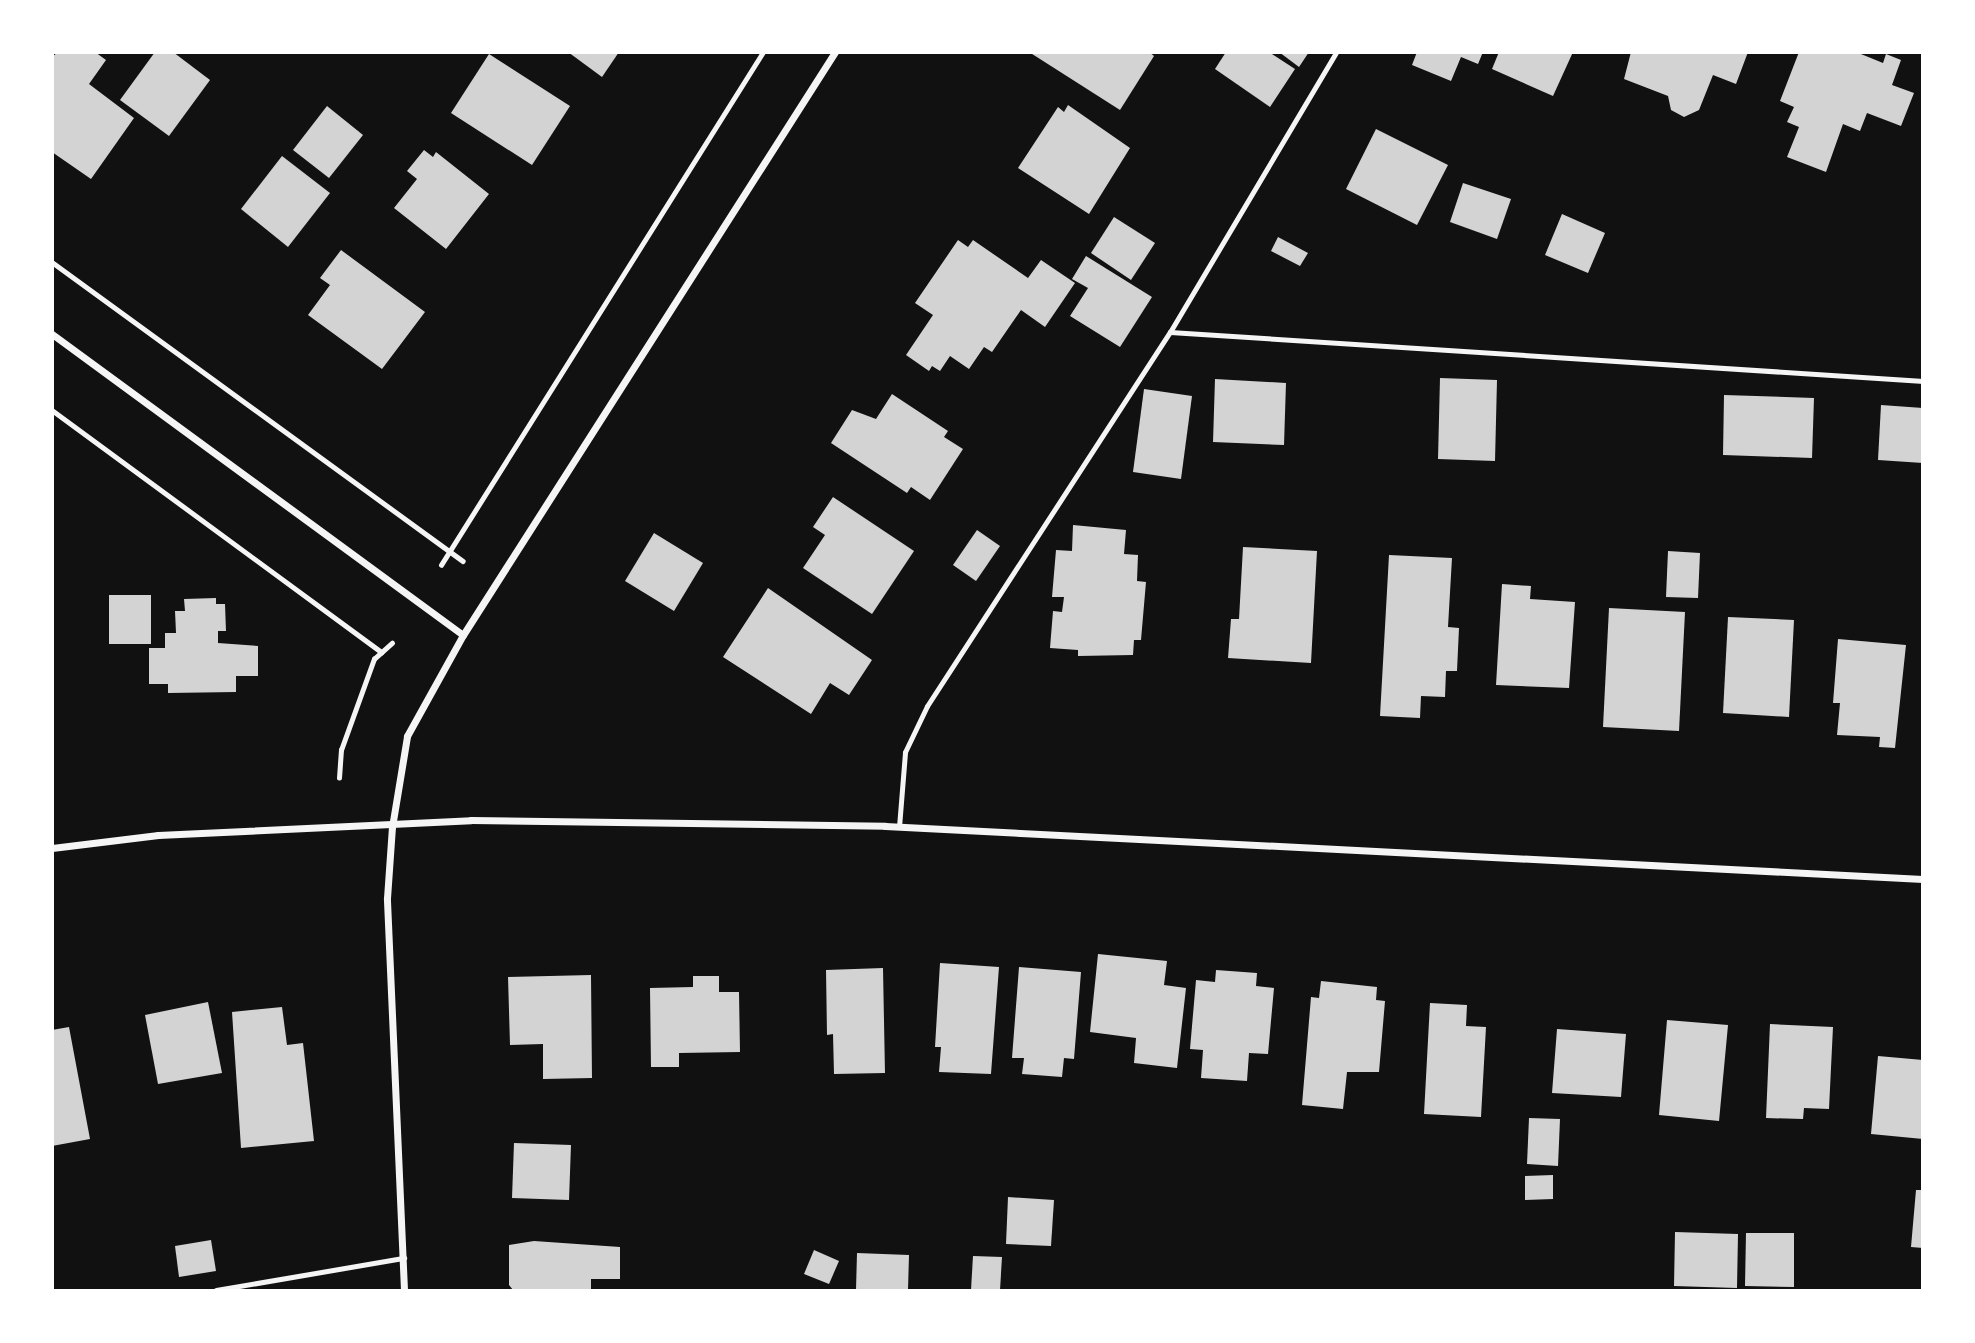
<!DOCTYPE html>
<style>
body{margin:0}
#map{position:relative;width:1975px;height:1343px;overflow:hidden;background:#111;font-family:"Sofia Sans Condensed",sans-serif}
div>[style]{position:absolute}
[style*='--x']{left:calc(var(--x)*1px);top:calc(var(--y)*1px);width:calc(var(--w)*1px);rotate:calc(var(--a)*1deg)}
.building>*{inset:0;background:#d3d3d3}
.path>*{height:4.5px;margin:-2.25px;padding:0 2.25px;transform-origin:2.25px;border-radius:2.25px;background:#f5f5f5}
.service>*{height:5px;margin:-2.5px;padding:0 2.5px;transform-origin:2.5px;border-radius:2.5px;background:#f5f5f5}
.minor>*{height:7px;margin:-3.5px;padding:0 3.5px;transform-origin:3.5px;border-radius:3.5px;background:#f5f5f5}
span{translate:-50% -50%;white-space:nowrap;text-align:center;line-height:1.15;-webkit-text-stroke:5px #fff;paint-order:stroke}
.frame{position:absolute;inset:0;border:54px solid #fff;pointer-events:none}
</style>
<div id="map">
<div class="building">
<div style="clip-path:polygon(58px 52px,95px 52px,106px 60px,89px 84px,134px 118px,91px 179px,52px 152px,52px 57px)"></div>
<div style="clip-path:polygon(155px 52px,173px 52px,210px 80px,169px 136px,120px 100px)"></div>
<div style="clip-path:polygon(568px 52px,619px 52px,602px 77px)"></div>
<div style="clip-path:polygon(1029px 52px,1149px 52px,1154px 56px,1120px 110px)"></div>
<div style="clip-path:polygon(1226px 52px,1269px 52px,1295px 69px,1270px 107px,1215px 69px)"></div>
<div style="clip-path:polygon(1279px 52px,1309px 52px,1299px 67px)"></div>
<div style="clip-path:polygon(1417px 52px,1483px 52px,1478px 64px,1461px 57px,1451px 81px,1412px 65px)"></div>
<div style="clip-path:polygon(1499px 52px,1573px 52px,1553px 96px,1492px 69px)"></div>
<div style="clip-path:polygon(1631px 52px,1748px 52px,1736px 84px,1713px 75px,1699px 110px,1684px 117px,1671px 110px,1668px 96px,1624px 79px)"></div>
<div style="clip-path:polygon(1799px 52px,1856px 52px,1883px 63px,1886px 54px,1901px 60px,1892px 85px,1914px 93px,1901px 126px,1867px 113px,1860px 131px,1843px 124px,1826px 172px,1787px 157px,1799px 127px,1787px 122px,1794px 107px,1780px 101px)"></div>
<div style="clip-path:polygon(489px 54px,570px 106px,532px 165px,451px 113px)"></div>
<div style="clip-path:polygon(1068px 105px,1130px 148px,1089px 214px,1018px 168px,1058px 107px,1064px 112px)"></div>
<div style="clip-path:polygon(327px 106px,363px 135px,329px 178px,293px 150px)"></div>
<div style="clip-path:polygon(1376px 129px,1448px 165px,1417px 225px,1346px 189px)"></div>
<div style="clip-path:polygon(424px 150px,433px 157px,436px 152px,489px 194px,446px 249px,394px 208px,417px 179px,407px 171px)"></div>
<div style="clip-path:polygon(282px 156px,330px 193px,288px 247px,241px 209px)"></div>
<div style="clip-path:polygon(1463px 183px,1511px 199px,1497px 239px,1450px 222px)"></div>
<div style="clip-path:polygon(1562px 214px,1605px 233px,1588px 273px,1545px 255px)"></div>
<div style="clip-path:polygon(1114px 217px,1155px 243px,1131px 280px,1091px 253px)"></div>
<div style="clip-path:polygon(1278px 237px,1308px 253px,1300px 266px,1271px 251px)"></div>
<div style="clip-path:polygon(958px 240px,968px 247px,973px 240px,1028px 278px,1041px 260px,1075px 283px,1045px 327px,1021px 310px,992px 352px,984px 347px,969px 369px,950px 356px,940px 371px,932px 366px,929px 371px,906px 355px,933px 315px,915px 303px)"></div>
<div style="clip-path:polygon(341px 250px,425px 312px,382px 369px,308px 315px,330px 285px,320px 278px)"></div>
<div style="clip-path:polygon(1086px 256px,1152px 297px,1120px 347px,1070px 316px,1088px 288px,1072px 279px)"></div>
<div style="clip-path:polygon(1440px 378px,1497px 380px,1495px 461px,1438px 459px)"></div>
<div style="clip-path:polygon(1215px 379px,1286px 383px,1284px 445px,1213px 442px)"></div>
<div style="clip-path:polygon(1144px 389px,1192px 396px,1181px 479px,1133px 472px)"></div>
<div style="clip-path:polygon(892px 394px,948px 431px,944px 437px,963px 449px,930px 500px,911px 487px,907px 493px,831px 443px,852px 410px,876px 419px)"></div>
<div style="clip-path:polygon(1724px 395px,1814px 398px,1812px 458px,1723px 455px)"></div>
<div style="clip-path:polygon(1881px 405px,1923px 408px,1923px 463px,1878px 460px)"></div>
<div style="clip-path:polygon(833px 497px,914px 551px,872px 614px,803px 568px,825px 535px,813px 527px)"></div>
<div style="clip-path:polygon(1073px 525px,1126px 530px,1124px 554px,1138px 555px,1137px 581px,1146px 582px,1141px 640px,1134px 640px,1133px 655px,1078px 656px,1078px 650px,1050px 648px,1053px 611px,1062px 612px,1064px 597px,1052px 597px,1056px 550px,1072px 551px)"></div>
<div style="clip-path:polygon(977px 530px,1000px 546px,976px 581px,953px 565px)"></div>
<div style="clip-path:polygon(654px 533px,703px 563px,674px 611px,625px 581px)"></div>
<div style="clip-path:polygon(1243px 547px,1317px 551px,1311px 663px,1228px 658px,1231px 619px,1239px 619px)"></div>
<div style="clip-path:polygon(1668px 551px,1700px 553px,1698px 598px,1666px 597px)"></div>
<div style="clip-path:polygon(1389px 555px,1452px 558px,1448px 627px,1459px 628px,1457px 671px,1446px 671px,1445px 697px,1421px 696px,1420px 718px,1380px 716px)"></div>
<div style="clip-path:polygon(1502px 584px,1531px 586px,1530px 599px,1575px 602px,1569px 688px,1496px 685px)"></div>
<div style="clip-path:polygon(768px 588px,872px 660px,849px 695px,830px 683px,811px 714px,723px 657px)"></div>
<div style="clip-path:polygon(109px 595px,151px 595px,151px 644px,109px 644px)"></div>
<div style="clip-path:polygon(216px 598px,216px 604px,225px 604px,226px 631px,218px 631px,218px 643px,258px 646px,258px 676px,236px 676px,236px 692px,168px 693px,168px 684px,149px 684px,149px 648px,165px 648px,165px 633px,176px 633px,175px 611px,185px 611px,184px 599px)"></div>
<div style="clip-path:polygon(1609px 608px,1685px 612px,1679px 731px,1603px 727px)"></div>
<div style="clip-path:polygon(1728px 617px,1794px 620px,1789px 717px,1723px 713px)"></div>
<div style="clip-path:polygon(1838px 639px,1906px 645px,1895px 748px,1879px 747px,1880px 737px,1837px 735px,1840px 703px,1833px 703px)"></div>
<div style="clip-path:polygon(1098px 954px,1167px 961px,1164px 985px,1186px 988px,1177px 1068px,1134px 1063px,1136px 1038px,1090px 1032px)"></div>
<div style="clip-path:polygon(940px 963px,999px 967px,991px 1074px,939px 1072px,941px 1047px,935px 1047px)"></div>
<div style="clip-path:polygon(1019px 967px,1081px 972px,1074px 1059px,1064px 1058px,1062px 1077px,1022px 1074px,1024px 1058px,1012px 1058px)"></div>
<div style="clip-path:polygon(883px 968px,885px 1073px,834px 1074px,833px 1034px,827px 1035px,826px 970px)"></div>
<div style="clip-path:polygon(1216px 970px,1257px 973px,1256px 986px,1274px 988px,1268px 1054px,1249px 1053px,1247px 1081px,1201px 1078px,1203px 1050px,1190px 1049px,1196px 980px,1215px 982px)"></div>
<div style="clip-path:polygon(591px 975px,592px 1078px,543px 1079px,543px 1044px,510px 1045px,508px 977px)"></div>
<div style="clip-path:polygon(693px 976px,719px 976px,719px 992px,739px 992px,740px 1052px,679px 1053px,679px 1067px,651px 1067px,650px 988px,693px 987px)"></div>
<div style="clip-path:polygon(1321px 981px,1377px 987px,1376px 1000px,1385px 1001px,1379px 1072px,1347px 1072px,1343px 1109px,1302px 1105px,1311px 997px,1319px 998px)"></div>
<div style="clip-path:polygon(208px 1002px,222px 1073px,158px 1084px,145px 1015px)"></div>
<div style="clip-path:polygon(1430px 1003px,1467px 1005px,1466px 1026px,1486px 1027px,1481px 1117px,1424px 1114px)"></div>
<div style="clip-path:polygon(282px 1007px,287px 1045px,303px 1043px,314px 1141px,241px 1148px,232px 1012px)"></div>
<div style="clip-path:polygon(1667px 1020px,1728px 1025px,1719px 1121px,1659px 1115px)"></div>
<div style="clip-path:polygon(1770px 1024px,1833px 1027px,1829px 1109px,1804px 1108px,1803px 1119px,1766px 1118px)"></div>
<div style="clip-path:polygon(69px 1027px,90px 1139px,52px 1146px,52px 1030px)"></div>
<div style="clip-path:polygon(1557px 1029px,1626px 1034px,1621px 1097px,1552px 1093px)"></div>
<div style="clip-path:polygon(1878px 1056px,1923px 1060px,1923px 1139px,1871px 1134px)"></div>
<div style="clip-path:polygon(1529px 1118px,1560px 1119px,1558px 1166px,1527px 1164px)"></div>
<div style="clip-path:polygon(514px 1143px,571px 1145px,569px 1200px,512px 1198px)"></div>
<div style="clip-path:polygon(1553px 1175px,1553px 1199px,1525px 1200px,1525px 1176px)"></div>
<div style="clip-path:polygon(1916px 1190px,1923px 1190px,1923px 1248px,1911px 1247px)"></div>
<div style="clip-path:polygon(1008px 1197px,1054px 1200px,1051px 1246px,1006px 1244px)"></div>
<div style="clip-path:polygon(1675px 1232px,1738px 1234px,1737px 1288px,1674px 1286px)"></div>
<div style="clip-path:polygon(1746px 1233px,1794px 1233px,1794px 1287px,1745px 1286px)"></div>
<div style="clip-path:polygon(211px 1240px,216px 1271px,179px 1277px,175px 1246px)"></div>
<div style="clip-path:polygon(534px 1241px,620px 1247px,620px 1279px,591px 1279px,591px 1290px,513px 1290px,509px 1285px,509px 1245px)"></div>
<div style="clip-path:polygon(814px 1250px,839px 1261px,829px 1284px,804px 1274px)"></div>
<div style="clip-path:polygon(857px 1253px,909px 1255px,908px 1290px,856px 1290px)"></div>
<div style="clip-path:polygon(973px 1256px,1002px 1257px,1000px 1290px,971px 1290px)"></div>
</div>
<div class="path">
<div style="--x:52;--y:262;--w:508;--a:36.04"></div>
<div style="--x:52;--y:410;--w:409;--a:36.3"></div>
<div style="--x:441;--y:565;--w:606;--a:-57.88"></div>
<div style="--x:339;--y:778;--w:28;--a:-86"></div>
<div style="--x:341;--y:750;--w:97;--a:-70.1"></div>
<div style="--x:374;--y:659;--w:24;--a:-42"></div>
</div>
<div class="service">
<div style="--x:1170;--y:332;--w:755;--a:3.72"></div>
<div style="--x:899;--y:827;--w:75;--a:-85.4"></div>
<div style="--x:905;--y:752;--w:51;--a:-64.4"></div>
<div style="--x:927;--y:706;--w:446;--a:-57"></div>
<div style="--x:1170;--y:332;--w:326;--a:-59.3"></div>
<div style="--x:216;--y:1290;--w:191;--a:-9.7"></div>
</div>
<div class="minor">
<div style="--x:52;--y:334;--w:509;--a:36.22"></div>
<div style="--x:52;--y:848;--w:107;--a:-7"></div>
<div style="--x:158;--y:835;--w:313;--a:-2.7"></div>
<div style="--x:471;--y:820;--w:414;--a:0.8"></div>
<div style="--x:885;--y:826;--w:1039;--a:2.92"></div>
<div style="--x:404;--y:1290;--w:392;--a:-92.5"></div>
<div style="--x:387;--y:898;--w:71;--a:-86"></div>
<div style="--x:392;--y:827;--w:92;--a:-80.6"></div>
<div style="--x:407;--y:736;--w:115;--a:-61"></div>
<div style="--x:463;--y:635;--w:692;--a:-57.46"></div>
</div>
<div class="frame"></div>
</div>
